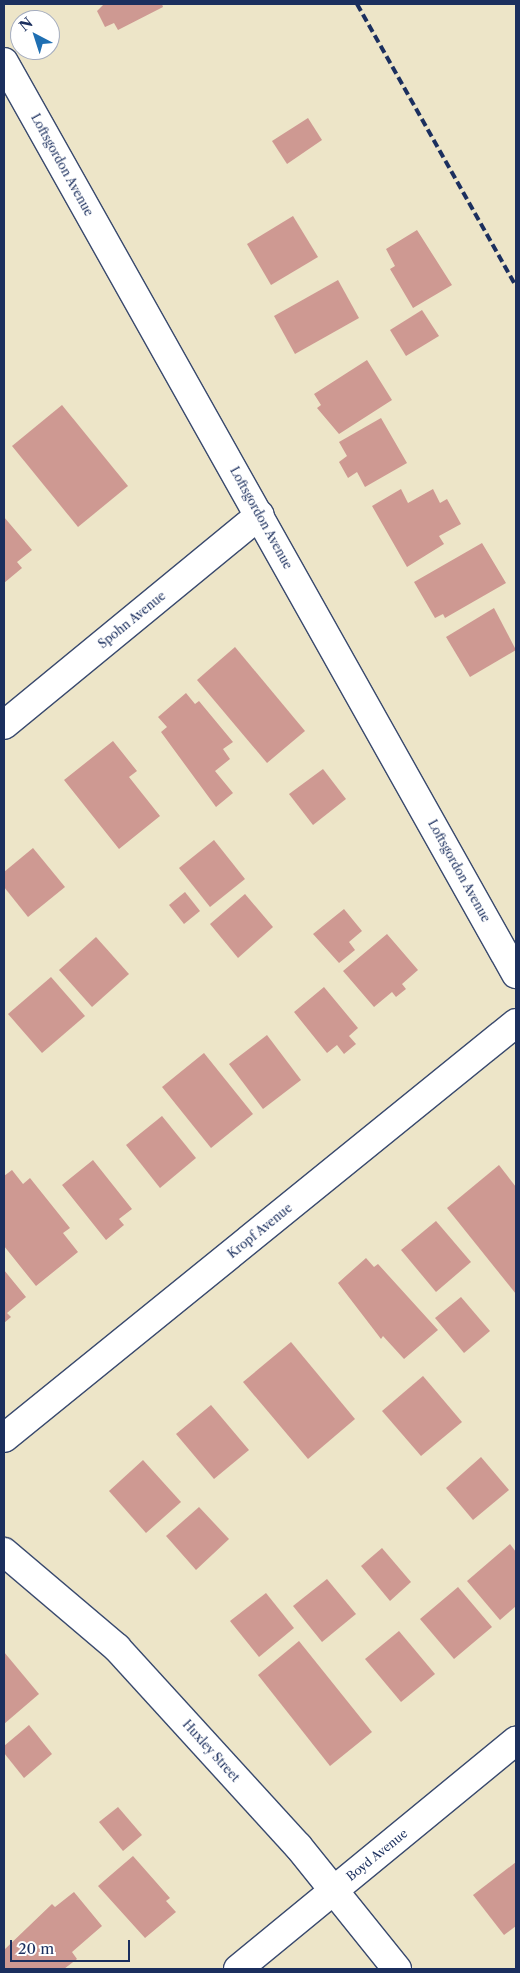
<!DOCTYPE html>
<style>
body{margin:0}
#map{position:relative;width:520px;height:1973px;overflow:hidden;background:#ede5c8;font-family:"Libre Caslon Text",serif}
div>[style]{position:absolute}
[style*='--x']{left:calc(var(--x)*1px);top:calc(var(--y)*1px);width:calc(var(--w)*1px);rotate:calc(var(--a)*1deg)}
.building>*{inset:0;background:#ce9992}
.roads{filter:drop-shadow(1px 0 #3a4a6e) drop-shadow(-1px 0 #3a4a6e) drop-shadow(0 1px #3a4a6e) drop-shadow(0 -1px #3a4a6e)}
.street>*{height:28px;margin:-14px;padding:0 14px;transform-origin:14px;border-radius:14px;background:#fff}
.rail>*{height:4px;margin-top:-2px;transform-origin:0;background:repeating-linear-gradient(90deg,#1b2f5e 0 8px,transparent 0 12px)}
span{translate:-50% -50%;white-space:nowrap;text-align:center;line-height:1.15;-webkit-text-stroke:4px #fff;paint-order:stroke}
.street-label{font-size:12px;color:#1b2f5e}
.frame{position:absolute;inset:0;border:5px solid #1b2f5e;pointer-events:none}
.north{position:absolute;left:10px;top:10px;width:50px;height:50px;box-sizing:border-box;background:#fff;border:1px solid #a4acbf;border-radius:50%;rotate:320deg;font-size:14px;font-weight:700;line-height:20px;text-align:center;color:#1b2f5e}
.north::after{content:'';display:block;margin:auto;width:18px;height:22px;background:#1f6fb2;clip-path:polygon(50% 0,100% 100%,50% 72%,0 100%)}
.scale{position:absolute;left:10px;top:1940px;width:120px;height:22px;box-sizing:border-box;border:2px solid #1b2f5e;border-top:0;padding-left:6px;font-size:15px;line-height:18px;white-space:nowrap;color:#1b2f5e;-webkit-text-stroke:4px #fff;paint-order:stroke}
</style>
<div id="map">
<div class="building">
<div style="clip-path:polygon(104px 4px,162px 4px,163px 7px,118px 30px,114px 23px,105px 27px,97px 11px)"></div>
<div style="clip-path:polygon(308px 118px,322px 140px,287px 164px,272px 141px)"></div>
<div style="clip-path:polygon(293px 216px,318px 257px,271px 285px,247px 244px)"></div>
<div style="clip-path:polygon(417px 230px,452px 285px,413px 308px,390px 269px,395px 266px,386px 249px)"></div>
<div style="clip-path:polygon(338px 280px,359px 318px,295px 354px,274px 316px)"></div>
<div style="clip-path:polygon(422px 310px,439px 336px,406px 356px,390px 330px)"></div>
<div style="clip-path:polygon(367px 360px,392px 400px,339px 434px,317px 408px,321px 405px,314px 394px)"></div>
<div style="clip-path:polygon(62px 405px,128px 486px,78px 527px,12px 446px)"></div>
<div style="clip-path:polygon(381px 418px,407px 463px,365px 487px,357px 472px,348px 478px,339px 462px,347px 456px,339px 442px)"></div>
<div style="clip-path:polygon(401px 489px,408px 503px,433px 489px,440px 503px,447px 499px,461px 524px,439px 536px,444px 544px,407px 567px,372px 506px)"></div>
<div style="clip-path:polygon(4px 517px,32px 550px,17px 562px,22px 568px,4px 583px)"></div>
<div style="clip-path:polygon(482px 543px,506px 583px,445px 618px,443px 614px,435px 618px,414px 582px)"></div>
<div style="clip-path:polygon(494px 608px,516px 650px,470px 677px,446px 637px)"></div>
<div style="clip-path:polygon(235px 647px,305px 731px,267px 763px,197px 680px)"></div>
<div style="clip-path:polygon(186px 693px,195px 704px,199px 701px,233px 742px,223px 749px,230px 759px,215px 771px,233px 793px,216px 807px,161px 732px,167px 727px,158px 717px)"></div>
<div style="clip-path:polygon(113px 741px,137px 771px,129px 777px,160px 816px,119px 849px,64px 780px)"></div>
<div style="clip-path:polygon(323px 769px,346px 799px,313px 825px,289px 794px)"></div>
<div style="clip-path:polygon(214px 840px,245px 879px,210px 907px,179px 868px)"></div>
<div style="clip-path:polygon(33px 848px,65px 887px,28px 917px,4px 887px,4px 872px)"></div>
<div style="clip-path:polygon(185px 892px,200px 911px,184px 924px,169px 905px)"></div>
<div style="clip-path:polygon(245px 894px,273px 927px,238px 958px,210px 924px)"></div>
<div style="clip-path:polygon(344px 909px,362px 931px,349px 942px,355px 950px,339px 963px,313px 934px)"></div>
<div style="clip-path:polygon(387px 934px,418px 970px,402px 984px,406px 989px,396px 997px,392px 992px,374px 1007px,343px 971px)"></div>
<div style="clip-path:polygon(96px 937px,129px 974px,92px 1007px,59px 970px)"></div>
<div style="clip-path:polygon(51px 977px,85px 1016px,42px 1053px,8px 1014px)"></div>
<div style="clip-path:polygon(324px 987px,358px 1028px,349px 1036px,356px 1044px,344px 1054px,337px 1045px,327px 1053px,294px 1012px)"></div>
<div style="clip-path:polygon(267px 1035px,301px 1080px,263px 1109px,229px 1064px)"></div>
<div style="clip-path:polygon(204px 1053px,253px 1114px,211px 1148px,162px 1087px)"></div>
<div style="clip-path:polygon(162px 1116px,196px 1158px,160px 1188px,126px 1145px)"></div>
<div style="clip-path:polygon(93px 1160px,132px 1209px,119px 1219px,124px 1225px,106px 1240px,62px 1185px)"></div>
<div style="clip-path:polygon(499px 1165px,516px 1187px,516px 1294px,447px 1208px)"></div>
<div style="clip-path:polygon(12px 1170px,23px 1184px,30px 1178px,70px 1228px,63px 1233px,78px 1252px,36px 1286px,4px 1246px,4px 1176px)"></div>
<div style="clip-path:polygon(436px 1221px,471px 1262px,436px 1292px,401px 1250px)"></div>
<div style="clip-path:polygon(366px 1258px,374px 1267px,378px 1264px,438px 1330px,404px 1359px,383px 1336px,381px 1339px,338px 1283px)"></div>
<div style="clip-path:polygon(4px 1270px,26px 1297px,7px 1313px,11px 1317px,4px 1323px)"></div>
<div style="clip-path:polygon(461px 1297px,490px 1331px,464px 1353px,435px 1318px)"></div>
<div style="clip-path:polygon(291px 1342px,355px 1419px,308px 1459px,243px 1382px)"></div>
<div style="clip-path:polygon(423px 1376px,462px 1422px,421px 1456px,382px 1411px)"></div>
<div style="clip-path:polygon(211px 1405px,249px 1450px,214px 1479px,176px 1434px)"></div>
<div style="clip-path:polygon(481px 1457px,509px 1490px,473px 1520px,446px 1488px)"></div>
<div style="clip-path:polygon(143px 1460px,181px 1502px,146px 1533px,109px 1491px)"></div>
<div style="clip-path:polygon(199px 1507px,229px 1539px,196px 1570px,166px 1536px)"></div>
<div style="clip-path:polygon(510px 1544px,516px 1552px,516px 1606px,500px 1620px,467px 1581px)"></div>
<div style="clip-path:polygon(382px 1548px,411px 1582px,390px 1601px,361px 1566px)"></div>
<div style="clip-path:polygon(327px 1579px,356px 1614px,322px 1642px,293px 1606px)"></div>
<div style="clip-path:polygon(458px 1587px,492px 1627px,454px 1659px,420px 1619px)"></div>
<div style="clip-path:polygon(266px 1593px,294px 1628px,259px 1657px,230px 1621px)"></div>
<div style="clip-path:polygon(399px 1631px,435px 1674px,401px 1702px,365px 1659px)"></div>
<div style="clip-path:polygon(299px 1641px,372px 1732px,330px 1766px,258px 1675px)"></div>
<div style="clip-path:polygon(4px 1652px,39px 1694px,4px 1724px)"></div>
<div style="clip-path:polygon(29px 1725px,52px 1754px,24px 1778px,4px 1753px,4px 1746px)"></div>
<div style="clip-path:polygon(118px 1807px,142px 1835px,123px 1851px,99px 1822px)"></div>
<div style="clip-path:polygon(133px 1856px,170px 1898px,166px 1901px,176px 1912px,145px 1938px,98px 1886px)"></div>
<div style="clip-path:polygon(516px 1862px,516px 1926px,504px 1935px,473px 1895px)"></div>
<div style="clip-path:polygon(74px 1892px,102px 1926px,72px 1952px,77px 1959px,64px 1969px,4px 1969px,4px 1950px,52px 1904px,55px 1907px)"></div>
</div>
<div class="roads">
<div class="street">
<div style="--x:4;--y:62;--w:1046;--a:60.69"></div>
<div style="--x:4;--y:725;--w:331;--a:-39.4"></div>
<div style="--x:4;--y:1438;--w:659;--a:-39.03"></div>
<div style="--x:4;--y:1552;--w:148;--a:40.3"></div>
<div style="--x:117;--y:1648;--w:268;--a:47.6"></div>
<div style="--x:298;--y:1846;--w:158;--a:51.2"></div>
<div style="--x:238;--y:1969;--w:360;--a:-39.4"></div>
</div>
</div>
<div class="rail">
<div style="--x:357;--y:4;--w:324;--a:60.6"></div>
</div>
<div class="street-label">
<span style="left:62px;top:165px;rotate:61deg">Loftsgordon Avenue</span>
<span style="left:261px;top:518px;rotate:61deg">Loftsgordon Avenue</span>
<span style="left:132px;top:620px;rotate:-39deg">Spohn Avenue</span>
<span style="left:459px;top:871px;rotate:61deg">Loftsgordon Avenue</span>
<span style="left:260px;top:1231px;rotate:-39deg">Kropf Avenue</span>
<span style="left:211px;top:1751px;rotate:48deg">Huxley Street</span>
<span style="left:377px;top:1855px;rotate:-39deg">Boyd Avenue</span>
</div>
<div class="frame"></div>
<div class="north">N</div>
<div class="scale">20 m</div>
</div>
